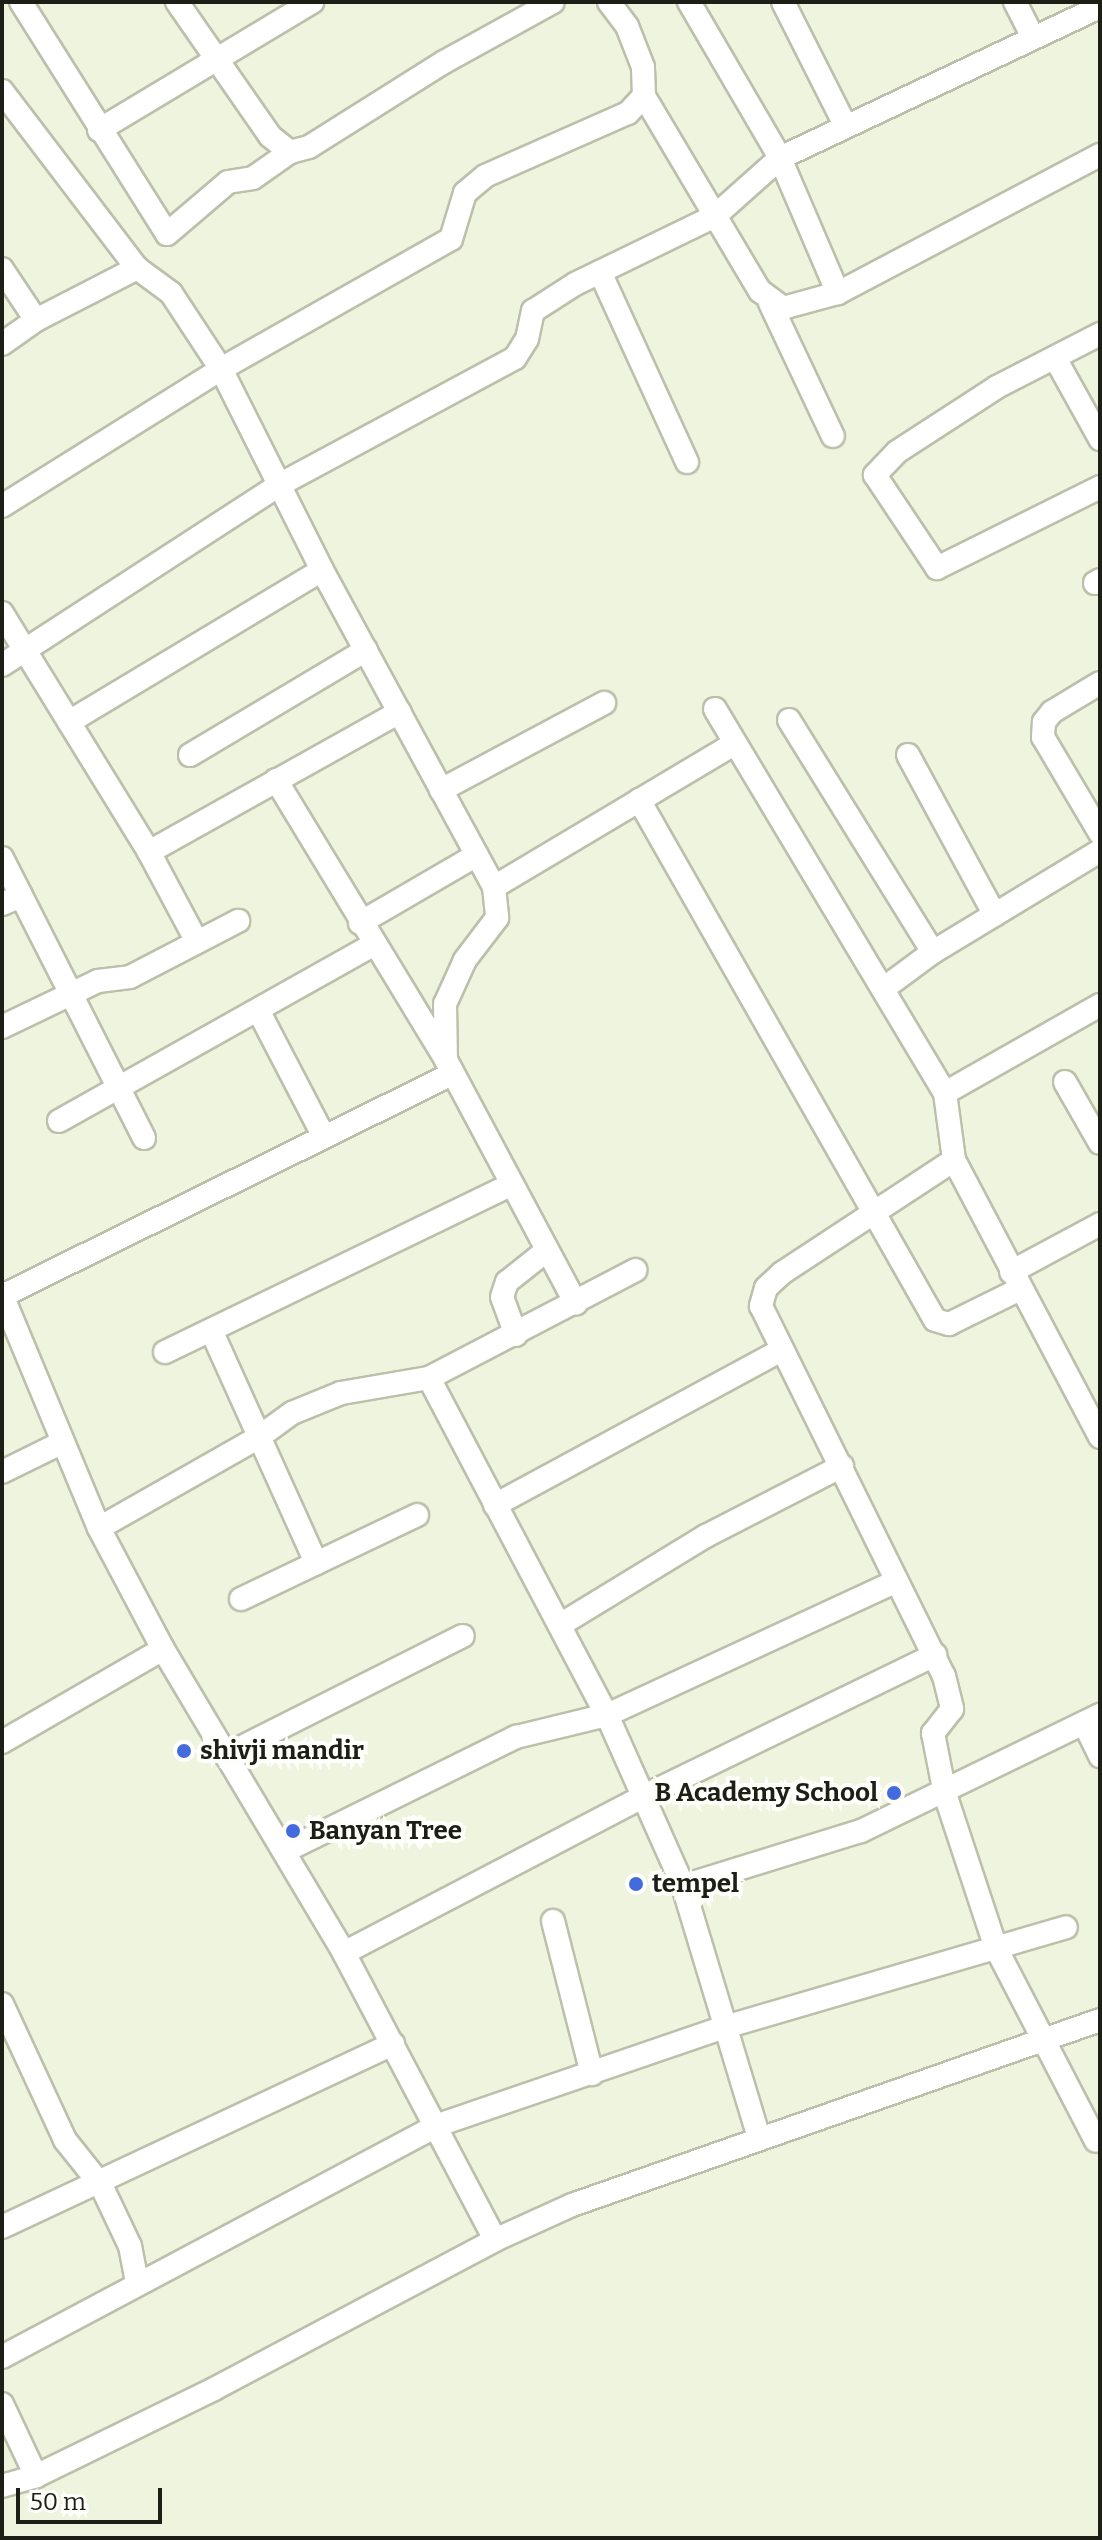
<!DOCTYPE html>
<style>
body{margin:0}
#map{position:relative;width:1102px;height:2540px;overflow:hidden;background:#eff4de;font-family:Bitter,serif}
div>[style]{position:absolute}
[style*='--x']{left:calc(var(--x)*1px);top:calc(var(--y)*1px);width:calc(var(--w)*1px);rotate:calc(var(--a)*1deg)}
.roads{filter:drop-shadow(2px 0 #bcc0ab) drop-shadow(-2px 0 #bcc0ab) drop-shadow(0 2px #bcc0ab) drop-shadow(0 -2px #bcc0ab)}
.minor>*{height:22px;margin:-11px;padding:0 11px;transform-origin:11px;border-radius:11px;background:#fff}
.dots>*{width:22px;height:22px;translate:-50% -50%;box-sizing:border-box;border:4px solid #fefffb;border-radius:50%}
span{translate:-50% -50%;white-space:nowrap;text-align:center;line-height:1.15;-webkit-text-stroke:8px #fefffb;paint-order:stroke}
.poi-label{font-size:26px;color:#1d1f17;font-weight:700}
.left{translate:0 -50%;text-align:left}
.right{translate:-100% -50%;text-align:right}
.frame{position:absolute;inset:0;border:4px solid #1d1f17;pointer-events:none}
.scale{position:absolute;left:16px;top:2488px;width:146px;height:36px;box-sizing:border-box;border:4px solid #1d1f17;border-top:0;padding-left:10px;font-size:24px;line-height:28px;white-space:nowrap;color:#1d1f17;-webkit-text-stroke:6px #fefffb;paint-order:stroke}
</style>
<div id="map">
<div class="roads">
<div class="minor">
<div style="--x:21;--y:2;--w:274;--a:57.8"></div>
<div style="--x:167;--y:234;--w:80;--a:-40.4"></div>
<div style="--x:228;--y:182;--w:25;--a:-9"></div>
<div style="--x:253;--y:178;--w:45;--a:-35.1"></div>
<div style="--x:177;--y:2;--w:163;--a:55.2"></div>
<div style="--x:270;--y:136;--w:26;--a:39"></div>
<div style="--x:290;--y:152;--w:20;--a:-15"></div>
<div style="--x:309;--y:147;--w:160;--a:-32.2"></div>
<div style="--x:444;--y:62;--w:124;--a:-28.8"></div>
<div style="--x:689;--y:2;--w:181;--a:59.7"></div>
<div style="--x:780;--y:158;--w:147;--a:66.8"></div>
<div style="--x:783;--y:2;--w:138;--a:63.2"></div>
<div style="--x:1015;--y:2;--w:39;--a:63"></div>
<div style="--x:2;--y:91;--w:223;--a:52.7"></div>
<div style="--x:137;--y:268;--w:42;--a:36.3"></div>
<div style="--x:171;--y:293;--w:91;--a:56.7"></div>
<div style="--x:221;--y:369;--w:225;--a:63.3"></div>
<div style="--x:322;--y:570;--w:361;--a:61.5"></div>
<div style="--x:494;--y:887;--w:31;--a:84"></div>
<div style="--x:497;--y:918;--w:53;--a:127.3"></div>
<div style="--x:465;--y:960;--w:48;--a:114.4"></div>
<div style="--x:445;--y:1004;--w:56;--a:89"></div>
<div style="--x:644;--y:96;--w:227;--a:59.3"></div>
<div style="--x:760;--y:291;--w:29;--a:36"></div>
<div style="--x:783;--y:308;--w:57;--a:-15.3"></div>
<div style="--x:838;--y:293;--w:296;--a:-27.8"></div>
<div style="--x:99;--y:130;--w:249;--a:-31"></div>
<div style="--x:2;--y:269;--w:61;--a:56.3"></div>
<div style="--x:600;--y:272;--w:209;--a:65.4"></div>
<div style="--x:770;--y:303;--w:147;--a:64.7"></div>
<div style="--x:1100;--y:334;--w:116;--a:152.8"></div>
<div style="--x:997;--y:387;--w:119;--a:147"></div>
<div style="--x:897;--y:452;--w:32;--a:134"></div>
<div style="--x:875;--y:475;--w:112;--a:56.3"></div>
<div style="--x:937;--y:568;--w:182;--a:-26.4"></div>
<div style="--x:2;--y:344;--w:42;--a:-35.2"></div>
<div style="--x:36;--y:320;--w:114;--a:-27.2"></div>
<div style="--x:1055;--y:358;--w:93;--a:60.9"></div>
<div style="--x:2;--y:506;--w:258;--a:-32"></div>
<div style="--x:221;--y:369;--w:264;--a:-29.5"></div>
<div style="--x:451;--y:239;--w:48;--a:-73.1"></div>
<div style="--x:465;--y:193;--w:26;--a:-40"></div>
<div style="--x:485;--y:176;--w:156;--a:-23.8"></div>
<div style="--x:628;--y:113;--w:23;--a:-47"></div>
<div style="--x:644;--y:96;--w:29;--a:-92"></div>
<div style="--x:643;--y:67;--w:44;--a:-111.3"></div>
<div style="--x:627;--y:26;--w:30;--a:-127"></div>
<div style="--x:1095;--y:583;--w:6;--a:-31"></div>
<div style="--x:2;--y:613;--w:281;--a:58.4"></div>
<div style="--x:149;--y:852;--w:102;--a:61.9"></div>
<div style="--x:2;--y:665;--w:330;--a:-33"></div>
<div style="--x:279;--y:485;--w:268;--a:-28.3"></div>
<div style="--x:515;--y:358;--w:22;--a:-58"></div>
<div style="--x:527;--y:339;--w:29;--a:-78"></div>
<div style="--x:533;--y:311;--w:50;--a:-32.7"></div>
<div style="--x:575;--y:284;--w:156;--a:-25.9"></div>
<div style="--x:715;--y:216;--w:87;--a:-41.7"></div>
<div style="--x:780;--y:158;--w:354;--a:-25.3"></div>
<div style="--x:1100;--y:683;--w:56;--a:148.9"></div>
<div style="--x:1052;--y:712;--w:13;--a:129"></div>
<div style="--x:1044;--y:722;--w:15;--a:94"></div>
<div style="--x:1043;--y:737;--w:112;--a:59.3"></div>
<div style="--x:715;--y:709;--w:448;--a:59.1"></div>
<div style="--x:945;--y:1093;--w:68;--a:82.3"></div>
<div style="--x:954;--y:1160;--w:313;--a:62.2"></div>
<div style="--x:789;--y:720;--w:273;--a:58.2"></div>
<div style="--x:69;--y:722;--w:295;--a:-31"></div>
<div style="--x:190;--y:755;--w:205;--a:-30.8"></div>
<div style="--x:908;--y:755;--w:182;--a:61.5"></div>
<div style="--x:276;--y:780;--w:328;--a:58.7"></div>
<div style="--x:446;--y:1060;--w:276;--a:61.9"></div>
<div style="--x:441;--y:790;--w:185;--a:-28.1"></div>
<div style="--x:639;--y:800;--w:598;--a:60.35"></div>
<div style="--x:935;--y:1320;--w:15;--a:16"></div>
<div style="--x:949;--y:1324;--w:79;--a:-26.2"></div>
<div style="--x:149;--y:852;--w:287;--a:-29.2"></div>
<div style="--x:2;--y:858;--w:314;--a:63.1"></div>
<div style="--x:494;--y:887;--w:279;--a:-30.8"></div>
<div style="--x:2;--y:904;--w:21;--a:-23"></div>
<div style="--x:360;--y:923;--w:135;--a:-30.2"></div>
<div style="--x:883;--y:989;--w:62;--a:-36.5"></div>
<div style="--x:933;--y:952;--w:195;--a:-31.2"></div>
<div style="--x:258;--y:1010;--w:143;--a:62.5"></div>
<div style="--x:2;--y:1027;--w:106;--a:-25.6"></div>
<div style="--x:98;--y:981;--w:32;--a:-7"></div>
<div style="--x:130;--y:977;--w:122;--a:-27.4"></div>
<div style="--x:1065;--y:1082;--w:70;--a:60.2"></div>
<div style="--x:945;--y:1093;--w:178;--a:-29.6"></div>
<div style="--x:59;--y:1121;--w:359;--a:-29.3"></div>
<div style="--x:954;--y:1160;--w:206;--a:146.7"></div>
<div style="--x:782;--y:1273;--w:22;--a:137"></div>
<div style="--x:766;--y:1288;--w:19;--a:106"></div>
<div style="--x:761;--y:1306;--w:413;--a:63.7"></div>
<div style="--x:944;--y:1676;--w:34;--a:76"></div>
<div style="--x:952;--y:1709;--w:31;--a:128"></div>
<div style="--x:933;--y:1733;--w:62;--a:78.9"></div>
<div style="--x:945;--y:1794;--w:162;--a:71.7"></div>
<div style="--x:996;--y:1948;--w:217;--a:62.6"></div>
<div style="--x:1011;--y:1272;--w:101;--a:-28.3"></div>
<div style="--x:2;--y:1295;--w:252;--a:67.4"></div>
<div style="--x:99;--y:1528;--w:137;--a:62.1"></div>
<div style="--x:163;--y:1649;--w:354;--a:59.2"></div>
<div style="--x:344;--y:1953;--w:324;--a:62.2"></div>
<div style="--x:2;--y:1296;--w:502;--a:-26.26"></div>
<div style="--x:211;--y:1330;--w:256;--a:65.7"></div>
<div style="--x:516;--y:1335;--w:40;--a:-110.2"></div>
<div style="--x:502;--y:1297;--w:16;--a:-72"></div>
<div style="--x:507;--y:1282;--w:50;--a:-38.5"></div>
<div style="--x:165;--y:1352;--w:382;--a:-25.8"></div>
<div style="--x:429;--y:1378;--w:381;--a:62.2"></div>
<div style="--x:607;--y:1715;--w:187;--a:66"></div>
<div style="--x:683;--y:1886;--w:263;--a:73.2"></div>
<div style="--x:2;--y:1472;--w:66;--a:-26.2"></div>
<div style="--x:495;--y:1505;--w:324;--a:-28.4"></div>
<div style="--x:99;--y:1528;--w:184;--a:-29.6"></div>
<div style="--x:259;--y:1437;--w:41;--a:-36"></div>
<div style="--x:292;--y:1413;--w:53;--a:-22.2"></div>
<div style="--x:341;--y:1393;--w:89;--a:-9.7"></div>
<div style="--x:429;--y:1378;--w:233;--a:-27.6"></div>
<div style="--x:241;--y:1599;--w:195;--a:-25.5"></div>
<div style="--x:560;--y:1625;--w:171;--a:-31.4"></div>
<div style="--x:706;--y:1536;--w:153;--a:-27.2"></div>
<div style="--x:1084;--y:1723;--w:37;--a:64"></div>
<div style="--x:2;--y:1742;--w:186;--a:-30"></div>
<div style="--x:226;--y:1755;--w:265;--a:-26.7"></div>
<div style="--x:285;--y:1851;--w:258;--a:-26.3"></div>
<div style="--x:516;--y:1737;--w:94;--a:-13.6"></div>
<div style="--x:607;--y:1715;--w:319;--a:-24.8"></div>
<div style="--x:683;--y:1886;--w:186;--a:-17.2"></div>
<div style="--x:861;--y:1831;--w:266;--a:-25.9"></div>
<div style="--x:553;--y:1921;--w:158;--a:75.7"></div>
<div style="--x:344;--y:1953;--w:336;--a:-27.6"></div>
<div style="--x:642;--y:1797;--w:326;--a:-25.9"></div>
<div style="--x:2;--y:2004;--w:150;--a:65.1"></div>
<div style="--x:65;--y:2140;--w:58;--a:51.3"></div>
<div style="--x:101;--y:2185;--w:68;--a:64.6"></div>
<div style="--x:130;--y:2246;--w:38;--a:79"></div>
<div style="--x:2;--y:2227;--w:432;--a:-25.1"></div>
<div style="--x:2;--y:2357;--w:494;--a:-28"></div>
<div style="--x:438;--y:2125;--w:303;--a:-18.9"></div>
<div style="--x:725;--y:2027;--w:355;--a:-16.3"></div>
<div style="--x:2;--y:2404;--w:80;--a:64.7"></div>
<div style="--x:2;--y:2486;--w:35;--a:-16"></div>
<div style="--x:36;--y:2476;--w:198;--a:-26"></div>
<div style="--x:214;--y:2389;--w:318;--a:-27.9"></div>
<div style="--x:495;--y:2240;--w:85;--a:-24.4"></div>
<div style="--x:572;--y:2205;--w:559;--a:-19.31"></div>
</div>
</div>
<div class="dots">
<div style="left:184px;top:1751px;background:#446bdd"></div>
<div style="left:894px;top:1793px;background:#446bdd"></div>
<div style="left:293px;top:1831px;background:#446bdd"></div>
<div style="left:636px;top:1884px;background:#446bdd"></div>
</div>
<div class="poi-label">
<span class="left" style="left:200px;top:1751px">shivji mandir</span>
<span class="right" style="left:878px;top:1793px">B Academy School</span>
<span class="left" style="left:309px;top:1831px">Banyan Tree</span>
<span class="left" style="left:652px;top:1884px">tempel</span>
</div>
<div class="frame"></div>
<div class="scale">50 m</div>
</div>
